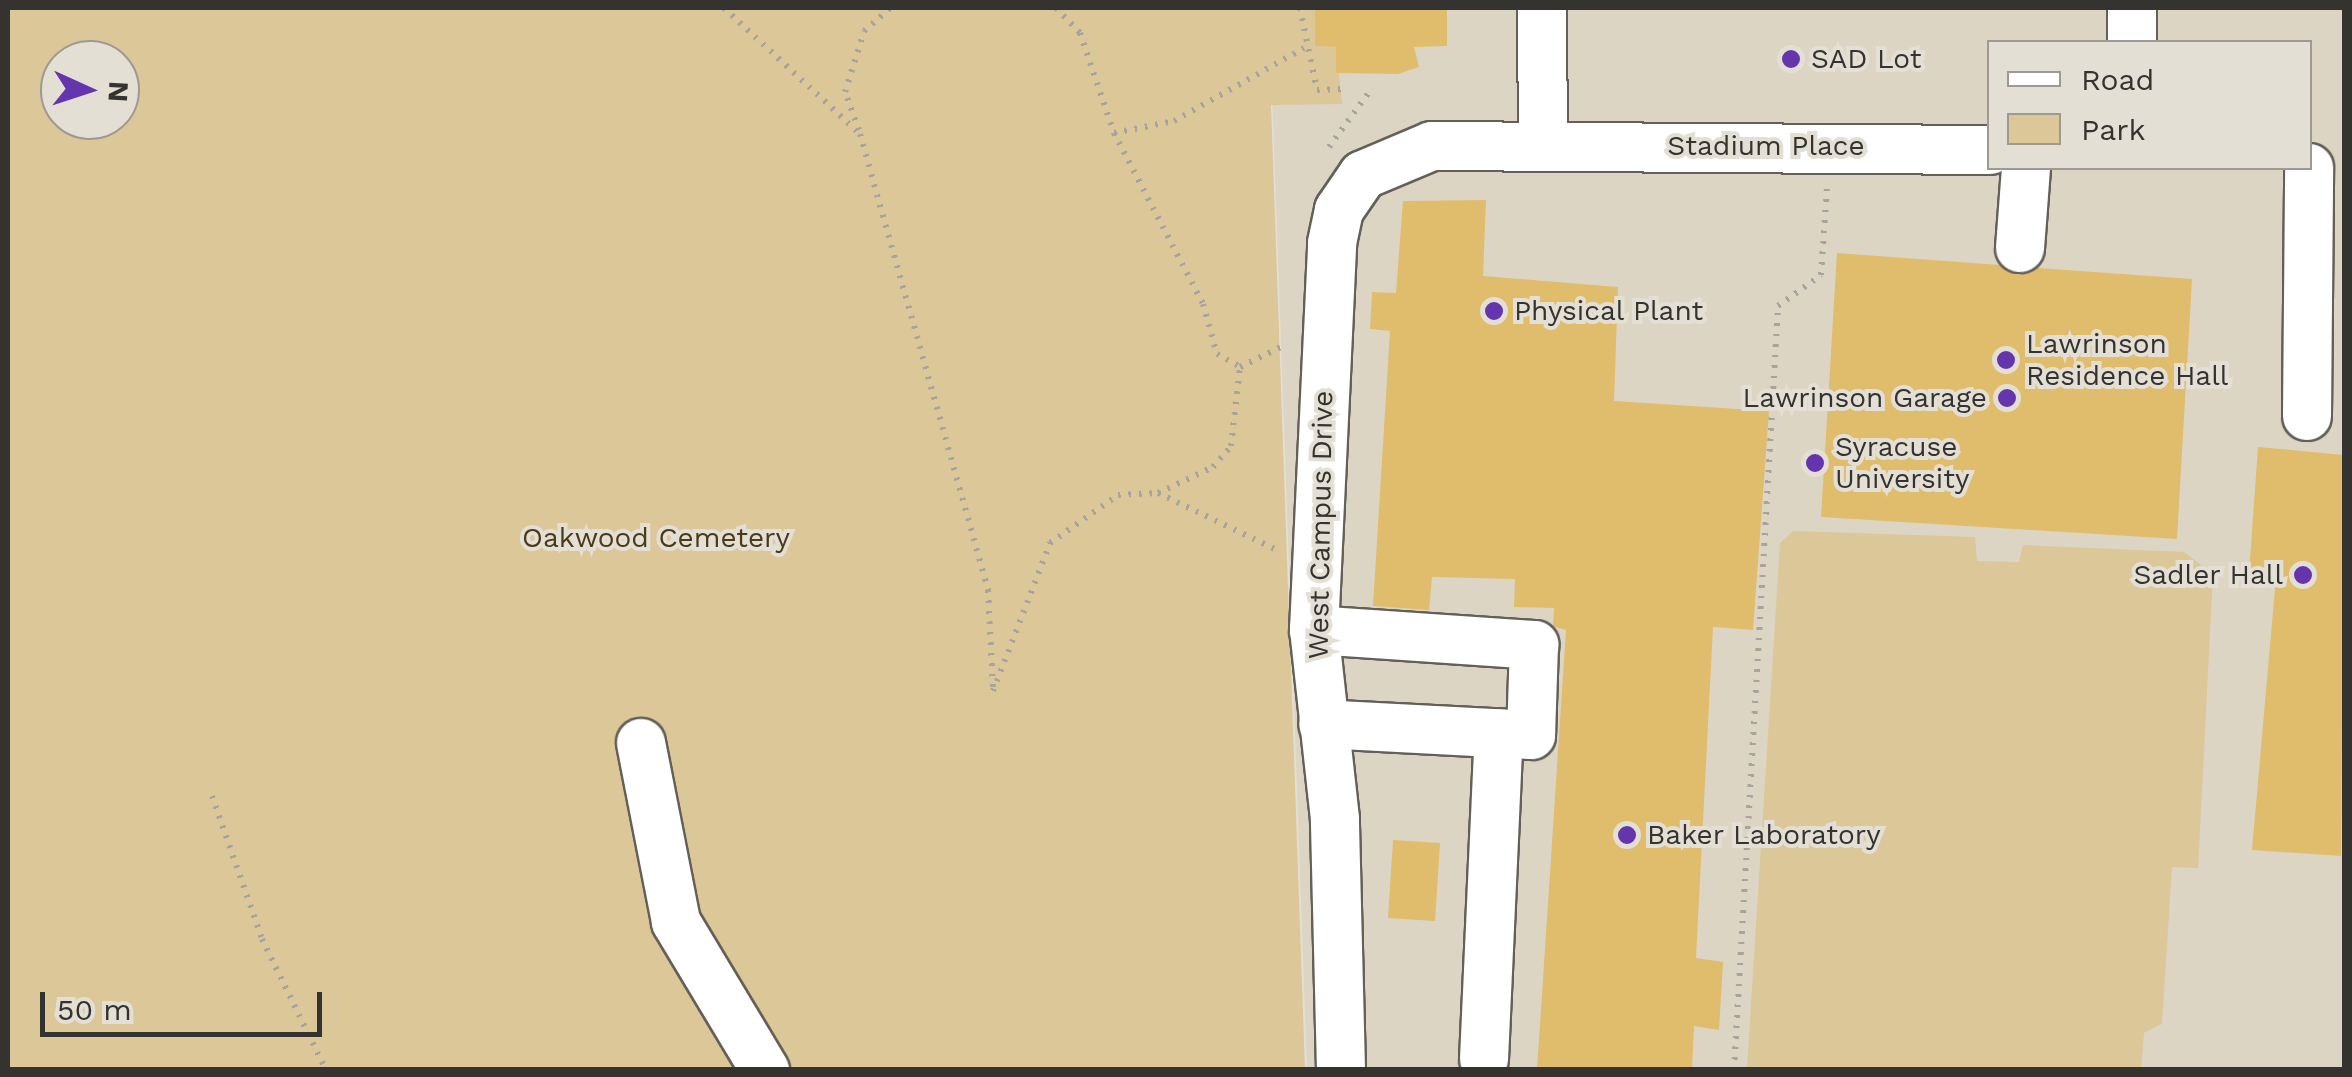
<!DOCTYPE html>
<style>
body{margin:0}
#map{position:relative;width:2352px;height:1077px;overflow:hidden;background:#e4dfd5;font-family:"Work Sans",sans-serif}
div>[style]{position:absolute}
[style*='--x']{left:calc(var(--x)*1px);top:calc(var(--y)*1px);width:calc(var(--w)*1px);rotate:calc(var(--a)*1deg)}
.built>*{inset:0;background:#dcd5c4}
.green>*{inset:0;background:#dbc798}
.building>*{inset:0;background:#e0bd6c}
.path>*{height:6px;margin-top:-3px;transform-origin:0;background:repeating-linear-gradient(90deg,#a8a49d 0 2.5px,transparent 0 10.5px)}
.roads{filter:drop-shadow(2px 0 #646057) drop-shadow(-2px 0 #646057) drop-shadow(0 2px #646057) drop-shadow(0 -2px #646057)}
.minor>*{height:48px;margin:-24px;padding:0 24px;transform-origin:24px;border-radius:24px;background:#fff}
.dots>*{width:28px;height:28px;translate:-50% -50%;box-sizing:border-box;border:5px solid #e4dfd5;border-radius:50%}
span{translate:-50% -50%;white-space:nowrap;text-align:center;line-height:1.15;-webkit-text-stroke:8px #e4dfd5;paint-order:stroke}
.poi-label{font-size:28px;color:#34332f}
.left{translate:0 -50%;text-align:left}
.right{translate:-100% -50%;text-align:right}
.street-label{font-size:28px;color:#34332f}
.park-label{font-size:28px;color:#4a3b18}
.frame{position:absolute;inset:0;border:10px solid #34332f;pointer-events:none}
.legend{position:absolute;left:1987px;top:40px;width:325px;height:130px;box-sizing:border-box;background:#e4dfd5;border:2px solid #9e9a93;margin:0;padding:12px 18px;list-style:none;font-size:30px;color:#34332f}
.legend li{display:flex;align-items:center;gap:20px;height:50px}
.legend b{width:50px;border:2px solid #9e9a93}
.north{position:absolute;left:40px;top:40px;width:100px;height:100px;box-sizing:border-box;background:#e4dfd5;border:2px solid #9e9a93;border-radius:50%;rotate:93deg;font-size:28px;font-weight:700;line-height:40px;text-align:center;color:#34332f}
.north::after{content:'';display:block;margin:auto;width:35px;height:45px;background:#6435ac;clip-path:polygon(50% 0,100% 100%,50% 72%,0 100%)}
.scale{position:absolute;left:40px;top:992px;width:282px;height:45px;box-sizing:border-box;border:5px solid #34332f;border-top:0;padding-left:12px;font-size:30px;line-height:35px;white-space:nowrap;color:#34332f;-webkit-text-stroke:8px #e4dfd5;paint-order:stroke}
</style>
<div id="map">
<div class="built">
<div style="clip-path:polygon(evenodd,1269px 8px,2344px 8px,2344px 1069px,1307px 1069px,1269px 8px,1990px 42px,2310px 42px,2310px 168px,1990px 168px,1990px 42px)"></div>
</div>
<div class="green">
<div style="clip-path:polygon(evenodd,8px 8px,1315px 8px,1315px 46px,1336px 47px,1342px 104px,1271px 105px,1305px 1069px,8px 1069px,8px 8px,60px 60px,120px 60px,120px 120px,60px 120px,60px 60px)"></div>
<div style="clip-path:polygon(1793px 531px,1975px 537px,1977px 561px,2019px 562px,2023px 545px,2184px 552px,2213px 574px,2198px 868px,2172px 867px,2162px 1024px,2144px 1033px,2141px 1069px,1747px 1069px,1780px 543px)"></div>
</div>
<div class="building">
<div style="clip-path:polygon(1315px 8px,1447px 8px,1447px 46px,1414px 47px,1419px 67px,1398px 74px,1336px 73px,1336px 47px,1315px 46px)"></div>
<div style="clip-path:polygon(1486px 200px,1483px 276px,1618px 287px,1614px 401px,1769px 411px,1753px 630px,1713px 627px,1696px 958px,1723px 962px,1719px 1030px,1694px 1026px,1692px 1070px,1537px 1070px,1566px 630px,1553px 626px,1554px 608px,1514px 607px,1515px 579px,1432px 577px,1429px 610px,1373px 606px,1390px 331px,1370px 329px,1372px 292px,1396px 293px,1403px 201px)"></div>
<div style="clip-path:polygon(1837px 253px,2000px 265px,2019px 275px,2038px 268px,2192px 279px,2177px 539px,1821px 517px)"></div>
<div style="clip-path:polygon(2258px 447px,2344px 455px,2341px 856px,2252px 850px,2276px 577px,2249px 573px)"></div>
<div style="clip-path:polygon(1393px 840px,1440px 843px,1435px 921px,1388px 918px)"></div>
</div>
<div class="path">
<div style="--x:724;--y:8;--w:185;--a:42.8"></div>
<div style="--x:860;--y:134;--w:474;--a:74.3"></div>
<div style="--x:988;--y:590;--w:99;--a:87.1"></div>
<div style="--x:1056;--y:8;--w:35;--a:46"></div>
<div style="--x:1080;--y:33;--w:106;--a:71.2"></div>
<div style="--x:1114;--y:133;--w:61;--a:-11.3"></div>
<div style="--x:1174;--y:121;--w:149;--a:-29.3"></div>
<div style="--x:1300;--y:8;--w:84;--a:78.3"></div>
<div style="--x:1317;--y:90;--w:26;--a:-2"></div>
<div style="--x:859;--y:130;--w:40;--a:-110.2"></div>
<div style="--x:845;--y:92;--w:64;--a:-72.7"></div>
<div style="--x:864;--y:31;--w:35;--a:-41"></div>
<div style="--x:1114;--y:133;--w:193;--a:62.5"></div>
<div style="--x:1203;--y:304;--w:52;--a:74.4"></div>
<div style="--x:1217;--y:354;--w:26;--a:29"></div>
<div style="--x:1329;--y:147;--w:73;--a:-53.9"></div>
<div style="--x:1158;--y:493;--w:132;--a:25.6"></div>
<div style="--x:993;--y:691;--w:159;--a:-68.9"></div>
<div style="--x:1050;--y:543;--w:83;--a:-35.2"></div>
<div style="--x:1118;--y:495;--w:40;--a:-2.9"></div>
<div style="--x:1158;--y:493;--w:61;--a:-25.3"></div>
<div style="--x:1213;--y:467;--w:28;--a:-49"></div>
<div style="--x:1231;--y:446;--w:80;--a:-83.5"></div>
<div style="--x:1240;--y:367;--w:50;--a:-26.1"></div>
<div style="--x:212;--y:796;--w:151;--a:70.7"></div>
<div style="--x:262;--y:939;--w:146;--a:64"></div>
<div style="--x:1734;--y:1070;--w:765;--a:-86.7"></div>
<div style="--x:1778;--y:306;--w:53;--a:-35.8"></div>
<div style="--x:1821;--y:275;--w:87;--a:-86.1"></div>
</div>
<div class="roads">
<div class="minor">
<div style="--x:1542;--y:8;--w:136;--a:89.6"></div>
<div style="--x:2132;--y:8;--w:34;--a:90"></div>
<div style="--x:2020;--y:248;--w:80;--a:-85.7"></div>
<div style="--x:2307;--y:416;--w:248;--a:-89.5"></div>
<div style="--x:1314;--y:630;--w:221;--a:3.9"></div>
<div style="--x:1534;--y:645;--w:90;--a:91.9"></div>
<div style="--x:1531;--y:735;--w:208;--a:-177"></div>
<div style="--x:641;--y:743;--w:182;--a:78.9"></div>
<div style="--x:676;--y:922;--w:173;--a:59"></div>
<div style="--x:1484;--y:1059;--w:326;--a:-87.4"></div>
<div style="--x:1341;--y:1070;--w:251;--a:-91.4"></div>
<div style="--x:1335;--y:819;--w:190;--a:-96.3"></div>
<div style="--x:1314;--y:630;--w:387;--a:-87.3"></div>
<div style="--x:1332;--y:243;--w:34;--a:-78"></div>
<div style="--x:1339;--y:210;--w:42;--a:-55.6"></div>
<div style="--x:1363;--y:175;--w:75;--a:-22.8"></div>
<div style="--x:1432;--y:146;--w:558;--a:0.41"></div>
</div>
</div>
<div class="dots">
<div style="left:1791px;top:59px;background:#6435ac"></div>
<div style="left:1494px;top:311px;background:#6435ac"></div>
<div style="left:2006px;top:360px;background:#6435ac"></div>
<div style="left:2007px;top:398px;background:#6435ac"></div>
<div style="left:1815px;top:463px;background:#6435ac"></div>
<div style="left:2303px;top:575px;background:#6435ac"></div>
<div style="left:1627px;top:835px;background:#6435ac"></div>
</div>
<div class="poi-label">
<span class="left" style="left:1811px;top:59px">SAD Lot</span>
<span class="left" style="left:1514px;top:311px">Physical Plant</span>
<span class="left" style="left:2026px;top:360px">Lawrinson<br>Residence Hall</span>
<span class="right" style="left:1987px;top:398px">Lawrinson Garage</span>
<span class="left" style="left:1835px;top:463px">Syracuse<br>University</span>
<span class="right" style="left:2283px;top:575px">Sadler Hall</span>
<span class="left" style="left:1647px;top:835px">Baker Laboratory</span>
</div>
<div class="street-label">
<span style="left:1766px;top:146px">Stadium Place</span>
<span style="left:1321px;top:525px;rotate:-89deg">West Campus Drive</span>
</div>
<div class="park-label">
<span style="left:656px;top:538px">Oakwood Cemetery</span>
</div>
<div class="frame"></div>
<ul class="legend">
<li><b style="height:12px;background:#fff"></b>Road</li>
<li><b style="height:28px;background:#dbc798"></b>Park</li>
</ul>
<div class="north">N</div>
<div class="scale">50 m</div>
</div>
